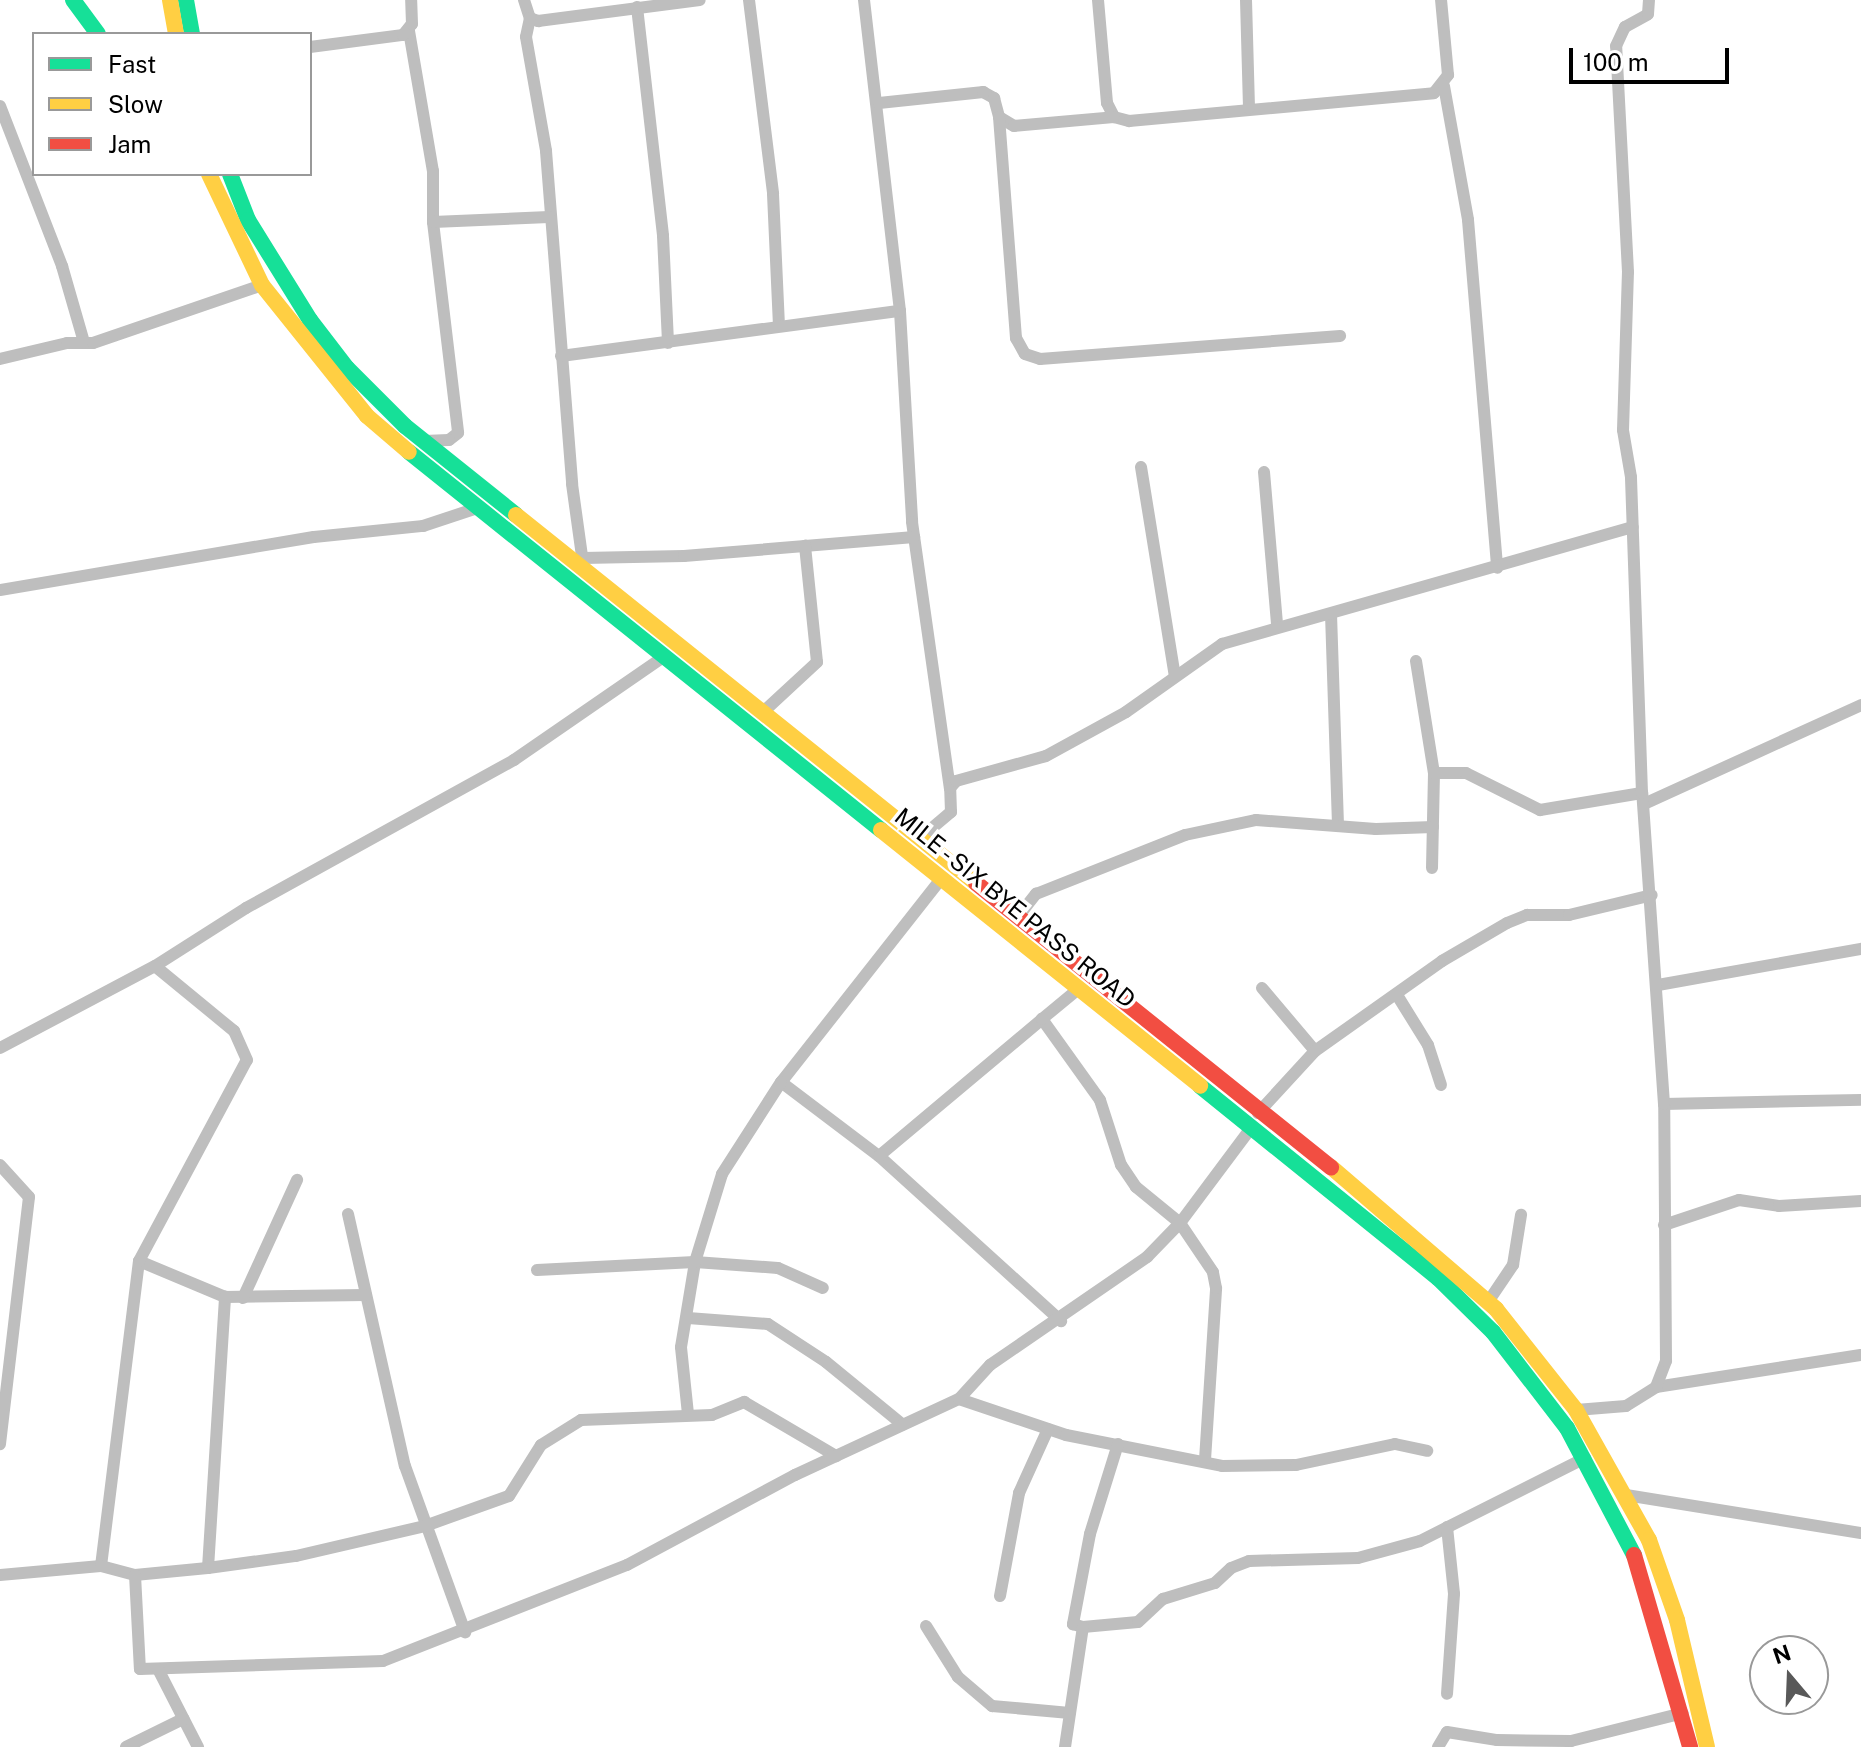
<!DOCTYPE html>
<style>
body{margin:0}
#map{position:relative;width:1861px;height:1747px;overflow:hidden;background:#fff;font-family:"Public Sans",sans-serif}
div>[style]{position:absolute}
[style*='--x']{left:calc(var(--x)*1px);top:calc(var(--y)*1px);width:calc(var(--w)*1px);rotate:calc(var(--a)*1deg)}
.street>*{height:12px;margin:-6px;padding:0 6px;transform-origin:6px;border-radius:6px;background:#bebebe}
.fast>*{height:16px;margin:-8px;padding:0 8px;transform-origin:8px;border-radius:8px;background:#16e098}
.slow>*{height:16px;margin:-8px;padding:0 8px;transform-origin:8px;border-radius:8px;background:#ffcf43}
.jam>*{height:16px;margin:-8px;padding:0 8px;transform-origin:8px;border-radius:8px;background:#f24e42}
span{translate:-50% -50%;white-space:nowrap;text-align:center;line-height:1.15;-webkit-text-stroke:7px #fff;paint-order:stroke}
.street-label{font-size:24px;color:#000}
.legend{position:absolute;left:32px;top:32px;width:280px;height:144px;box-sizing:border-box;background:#fff;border:2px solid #999;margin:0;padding:10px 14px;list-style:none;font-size:24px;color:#000}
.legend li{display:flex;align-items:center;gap:16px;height:40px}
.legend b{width:40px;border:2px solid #999}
.north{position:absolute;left:1749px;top:1635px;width:80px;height:80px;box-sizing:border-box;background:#fff;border:2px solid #999;border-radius:50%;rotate:341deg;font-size:22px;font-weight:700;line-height:32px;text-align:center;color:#000}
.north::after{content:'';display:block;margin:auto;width:28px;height:36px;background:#595959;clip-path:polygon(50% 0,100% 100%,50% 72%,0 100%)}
.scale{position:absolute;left:1569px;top:48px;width:160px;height:36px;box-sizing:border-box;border:4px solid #000;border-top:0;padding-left:10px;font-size:24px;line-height:28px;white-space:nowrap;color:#000;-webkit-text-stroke:6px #fff;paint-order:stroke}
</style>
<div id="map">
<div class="street">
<div style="--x:524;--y:0;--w:19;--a:72"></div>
<div style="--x:530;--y:18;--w:9;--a:21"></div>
<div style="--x:538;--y:21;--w:163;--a:-7.4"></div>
<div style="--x:749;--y:0;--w:195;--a:82.9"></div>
<div style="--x:773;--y:194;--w:130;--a:87.4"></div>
<div style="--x:864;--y:0;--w:313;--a:83.4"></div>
<div style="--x:900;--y:311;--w:211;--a:86.7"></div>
<div style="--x:912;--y:522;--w:269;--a:81.9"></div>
<div style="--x:1098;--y:0;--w:103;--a:85"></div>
<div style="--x:1107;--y:103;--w:16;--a:63"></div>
<div style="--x:1114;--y:117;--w:16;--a:15"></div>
<div style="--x:1129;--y:121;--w:306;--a:-5.2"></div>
<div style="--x:1434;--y:93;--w:23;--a:-52"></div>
<div style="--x:1448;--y:75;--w:75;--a:-95.3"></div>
<div style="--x:1246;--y:0;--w:108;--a:88.4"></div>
<div style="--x:637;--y:7;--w:230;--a:83.5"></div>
<div style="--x:663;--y:236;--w:107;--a:87.3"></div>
<div style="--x:530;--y:18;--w:19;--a:102"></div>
<div style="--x:526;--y:37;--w:116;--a:80"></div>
<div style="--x:546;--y:151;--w:334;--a:85.5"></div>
<div style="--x:572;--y:484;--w:87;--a:82.1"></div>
<div style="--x:409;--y:31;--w:142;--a:80.3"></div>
<div style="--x:433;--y:171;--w:51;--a:90"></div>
<div style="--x:433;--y:222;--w:212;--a:83.2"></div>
<div style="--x:458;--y:433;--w:11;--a:142"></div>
<div style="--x:449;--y:440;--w:25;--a:178"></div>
<div style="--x:310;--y:47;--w:94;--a:-7.4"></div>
<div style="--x:403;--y:35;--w:14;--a:-51"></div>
<div style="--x:412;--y:24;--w:24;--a:-92"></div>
<div style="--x:1444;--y:86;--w:136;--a:79.8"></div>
<div style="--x:1468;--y:220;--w:349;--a:85.2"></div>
<div style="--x:879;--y:103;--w:105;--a:-6"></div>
<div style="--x:983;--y:92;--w:13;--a:29"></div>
<div style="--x:994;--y:98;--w:20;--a:75"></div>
<div style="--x:999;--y:117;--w:17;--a:31"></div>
<div style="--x:1014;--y:126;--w:100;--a:-5.1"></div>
<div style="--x:0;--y:106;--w:172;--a:68.8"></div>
<div style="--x:62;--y:266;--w:79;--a:73.9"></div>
<div style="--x:999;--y:117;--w:222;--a:85.6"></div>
<div style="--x:1016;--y:338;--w:18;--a:61"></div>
<div style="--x:1025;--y:354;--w:16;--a:18"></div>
<div style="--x:1040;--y:359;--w:301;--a:-4.4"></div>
<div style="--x:433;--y:222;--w:116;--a:-2.5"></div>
<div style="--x:561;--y:356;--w:342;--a:-7.6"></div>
<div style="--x:0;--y:359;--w:69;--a:-13.4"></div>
<div style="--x:67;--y:343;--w:26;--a:0"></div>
<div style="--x:93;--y:343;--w:179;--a:-18.9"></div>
<div style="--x:1141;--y:467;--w:212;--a:80.8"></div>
<div style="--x:1264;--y:472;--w:154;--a:85.1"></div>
<div style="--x:583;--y:558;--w:101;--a:-1.1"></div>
<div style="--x:684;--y:556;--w:231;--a:-4.7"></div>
<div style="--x:0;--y:590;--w:318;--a:-9.6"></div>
<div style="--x:314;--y:537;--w:110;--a:-5.8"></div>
<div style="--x:423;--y:526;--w:54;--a:-18.4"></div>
<div style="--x:1331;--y:614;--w:212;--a:88.1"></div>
<div style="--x:1416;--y:661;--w:113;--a:80.9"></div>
<div style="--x:1434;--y:773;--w:95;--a:91.2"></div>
<div style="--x:762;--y:713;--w:75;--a:-42.8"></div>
<div style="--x:817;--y:662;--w:117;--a:-95.9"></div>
<div style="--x:1434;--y:773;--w:32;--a:0"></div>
<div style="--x:1466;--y:773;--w:83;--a:26.6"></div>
<div style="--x:1540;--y:810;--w:103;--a:-9.5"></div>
<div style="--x:1644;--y:804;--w:239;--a:-24.5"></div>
<div style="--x:919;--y:839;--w:42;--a:-40.2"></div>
<div style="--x:951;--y:812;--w:24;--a:-92"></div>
<div style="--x:950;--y:788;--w:9;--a:-49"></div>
<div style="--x:956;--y:781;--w:93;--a:-15.5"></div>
<div style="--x:1046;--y:756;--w:91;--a:-28.8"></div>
<div style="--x:1126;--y:712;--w:118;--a:-35.3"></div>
<div style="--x:1222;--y:644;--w:427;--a:-15.9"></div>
<div style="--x:941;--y:879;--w:258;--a:128.2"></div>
<div style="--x:781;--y:1082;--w:123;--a:37.1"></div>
<div style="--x:879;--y:1156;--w:246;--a:42.2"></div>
<div style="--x:1017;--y:918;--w:31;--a:-52"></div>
<div style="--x:1036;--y:894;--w:160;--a:-21.6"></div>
<div style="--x:1185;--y:835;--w:73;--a:-11.9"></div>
<div style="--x:1256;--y:820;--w:120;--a:4.3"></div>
<div style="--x:1376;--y:829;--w:57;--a:-2"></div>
<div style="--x:1658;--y:985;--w:206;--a:-10.1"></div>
<div style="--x:1262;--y:988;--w:82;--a:49.9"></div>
<div style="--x:1397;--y:995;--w:59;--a:58.2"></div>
<div style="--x:1428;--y:1045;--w:42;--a:72"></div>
<div style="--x:0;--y:1048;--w:175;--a:-27.9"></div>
<div style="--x:155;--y:966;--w:108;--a:-32.5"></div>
<div style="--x:246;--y:908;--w:306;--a:-28.9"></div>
<div style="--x:514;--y:760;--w:183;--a:-34.6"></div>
<div style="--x:1664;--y:1104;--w:197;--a:-1.2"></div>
<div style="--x:1258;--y:1113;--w:84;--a:-47.4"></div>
<div style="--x:1315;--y:1051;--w:156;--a:-35.3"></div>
<div style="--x:1442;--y:961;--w:75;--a:-30.3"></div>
<div style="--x:1507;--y:923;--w:22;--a:-22"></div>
<div style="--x:1527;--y:915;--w:42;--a:0"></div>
<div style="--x:1569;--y:915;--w:85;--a:-13.5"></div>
<div style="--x:879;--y:1156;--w:213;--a:-40"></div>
<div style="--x:0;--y:1165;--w:43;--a:47.8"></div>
<div style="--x:29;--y:1197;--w:249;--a:96.7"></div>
<div style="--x:348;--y:1214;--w:258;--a:77.3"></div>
<div style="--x:405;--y:1466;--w:177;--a:70.1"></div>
<div style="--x:1664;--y:1225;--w:79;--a:-18.4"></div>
<div style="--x:1739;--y:1200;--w:40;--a:8.5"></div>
<div style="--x:1779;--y:1206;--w:82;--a:-3.5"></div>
<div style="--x:139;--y:1261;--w:93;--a:22.7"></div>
<div style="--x:225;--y:1297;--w:141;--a:-0.8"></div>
<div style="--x:537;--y:1270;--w:158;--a:-2.9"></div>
<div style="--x:695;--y:1262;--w:83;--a:4.1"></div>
<div style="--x:778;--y:1268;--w:49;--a:24"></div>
<div style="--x:243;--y:1298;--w:130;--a:-65.4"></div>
<div style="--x:1488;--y:1302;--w:45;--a:-56"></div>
<div style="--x:1513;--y:1265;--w:51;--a:-80.9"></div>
<div style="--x:688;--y:1318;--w:80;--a:4.3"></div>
<div style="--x:768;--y:1324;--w:69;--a:33.2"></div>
<div style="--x:826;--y:1362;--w:99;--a:39.3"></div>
<div style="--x:1656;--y:1387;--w:207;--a:-8.9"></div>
<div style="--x:959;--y:1399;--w:113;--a:18.6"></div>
<div style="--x:1066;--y:1435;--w:159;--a:11.2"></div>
<div style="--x:1222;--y:1466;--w:74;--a:-0.8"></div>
<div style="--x:1296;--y:1465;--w:101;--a:-12"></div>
<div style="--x:1395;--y:1444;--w:33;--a:12"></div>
<div style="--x:1576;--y:1410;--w:50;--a:-4.6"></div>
<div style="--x:1626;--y:1406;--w:36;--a:-32"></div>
<div style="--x:1656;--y:1387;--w:28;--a:-69"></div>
<div style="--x:1666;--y:1361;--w:257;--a:-90.4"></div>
<div style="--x:1664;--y:1104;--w:312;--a:-94"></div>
<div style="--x:1642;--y:793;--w:316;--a:-92"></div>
<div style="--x:1631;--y:477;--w:48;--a:-99.7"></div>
<div style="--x:1623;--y:430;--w:158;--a:-88.2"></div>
<div style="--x:1628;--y:272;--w:226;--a:-93"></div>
<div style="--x:1616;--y:46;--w:21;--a:-65"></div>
<div style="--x:1625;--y:27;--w:26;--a:-29"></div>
<div style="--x:1648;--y:14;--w:14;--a:-86"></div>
<div style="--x:688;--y:1414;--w:67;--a:-96"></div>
<div style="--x:681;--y:1347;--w:86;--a:-80.6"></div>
<div style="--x:695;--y:1262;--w:92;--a:-72.9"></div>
<div style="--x:722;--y:1174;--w:109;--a:-57.3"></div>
<div style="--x:1118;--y:1444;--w:94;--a:107.3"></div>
<div style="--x:1090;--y:1534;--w:92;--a:100.7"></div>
<div style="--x:1073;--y:1624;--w:10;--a:17"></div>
<div style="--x:1083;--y:1627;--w:55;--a:-5.2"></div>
<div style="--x:1138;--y:1622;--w:34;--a:-43"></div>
<div style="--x:1163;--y:1599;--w:54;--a:-17.1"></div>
<div style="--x:1215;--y:1583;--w:22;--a:-43"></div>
<div style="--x:1231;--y:1568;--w:19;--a:-21"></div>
<div style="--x:1249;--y:1561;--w:109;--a:-1.6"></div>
<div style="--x:1358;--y:1558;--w:64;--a:-15.3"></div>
<div style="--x:1420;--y:1541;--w:185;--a:-26.7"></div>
<div style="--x:1205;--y:1460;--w:172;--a:-86.3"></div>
<div style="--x:1216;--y:1288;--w:16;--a:-101"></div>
<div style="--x:1213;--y:1272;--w:59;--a:-124"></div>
<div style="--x:1180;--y:1223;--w:119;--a:-53.2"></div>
<div style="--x:1626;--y:1495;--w:238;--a:9.2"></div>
<div style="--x:1447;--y:1527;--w:67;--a:84"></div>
<div style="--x:1454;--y:1594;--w:100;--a:94"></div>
<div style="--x:101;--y:1566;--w:307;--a:-82.9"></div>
<div style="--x:139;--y:1261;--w:228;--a:-61.8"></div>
<div style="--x:247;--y:1060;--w:32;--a:-114"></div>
<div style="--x:234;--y:1031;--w:102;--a:-140.6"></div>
<div style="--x:208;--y:1568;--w:272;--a:-86.4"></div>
<div style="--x:0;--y:1575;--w:101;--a:-5.1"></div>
<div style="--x:101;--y:1566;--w:35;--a:15"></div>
<div style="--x:135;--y:1575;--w:73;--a:-5.5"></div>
<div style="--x:208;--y:1568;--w:89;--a:-7.8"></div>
<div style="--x:296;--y:1556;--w:132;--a:-13.1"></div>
<div style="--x:425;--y:1526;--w:89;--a:-19.7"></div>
<div style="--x:509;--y:1496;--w:60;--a:-57.9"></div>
<div style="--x:541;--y:1445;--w:47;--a:-32"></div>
<div style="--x:581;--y:1420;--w:131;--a:-2.2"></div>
<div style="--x:712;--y:1415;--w:35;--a:-22"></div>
<div style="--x:744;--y:1402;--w:107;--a:30.4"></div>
<div style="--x:135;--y:1575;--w:94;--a:87"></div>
<div style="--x:140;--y:1669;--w:243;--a:-1.9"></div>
<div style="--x:383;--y:1661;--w:262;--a:-21.5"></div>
<div style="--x:627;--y:1565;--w:191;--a:-28.2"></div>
<div style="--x:795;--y:1475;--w:181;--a:-24.9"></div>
<div style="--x:959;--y:1399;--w:46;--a:-47.6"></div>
<div style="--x:990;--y:1365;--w:191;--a:-34.5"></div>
<div style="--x:1147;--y:1257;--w:47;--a:-45.9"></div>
<div style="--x:1180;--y:1223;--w:57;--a:-140.7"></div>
<div style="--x:1136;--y:1187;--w:27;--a:-124"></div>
<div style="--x:1121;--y:1165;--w:68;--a:-107.9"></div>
<div style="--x:1100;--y:1100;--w:100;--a:-125.6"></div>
<div style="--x:1042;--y:1019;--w:45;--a:-39.6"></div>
<div style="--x:1000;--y:1596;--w:105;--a:-79.5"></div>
<div style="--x:1019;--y:1493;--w:70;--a:-65.6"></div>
<div style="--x:926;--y:1626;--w:60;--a:57.9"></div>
<div style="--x:958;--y:1677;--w:45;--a:40.5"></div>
<div style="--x:992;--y:1706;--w:78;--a:5.1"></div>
<div style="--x:158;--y:1669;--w:88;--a:62.9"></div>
<div style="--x:126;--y:1747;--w:64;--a:-26.2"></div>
<div style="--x:1065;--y:1747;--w:121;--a:-81.5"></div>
<div style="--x:1438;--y:1747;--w:17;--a:-59"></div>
<div style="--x:1447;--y:1732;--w:51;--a:9.1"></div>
<div style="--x:1497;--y:1740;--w:74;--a:0.8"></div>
<div style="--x:1571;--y:1741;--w:115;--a:-14"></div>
</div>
<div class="fast">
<div style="--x:73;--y:0;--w:42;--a:53.7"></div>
<div style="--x:186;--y:0;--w:35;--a:80"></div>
<div style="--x:230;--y:174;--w:49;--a:68.6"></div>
<div style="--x:248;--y:220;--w:118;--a:58.2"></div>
<div style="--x:310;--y:320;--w:61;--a:52.4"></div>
<div style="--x:347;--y:368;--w:82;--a:45"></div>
<div style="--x:405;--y:426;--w:142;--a:38.7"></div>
<div style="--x:409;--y:452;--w:605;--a:38.69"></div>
<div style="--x:1200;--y:1086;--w:306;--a:38.9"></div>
<div style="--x:1438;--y:1278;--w:77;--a:44.5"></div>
<div style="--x:1493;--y:1332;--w:121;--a:52.4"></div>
<div style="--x:1567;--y:1428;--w:144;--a:62.2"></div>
</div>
<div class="slow">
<div style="--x:170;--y:0;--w:35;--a:80"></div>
<div style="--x:209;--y:174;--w:123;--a:64.5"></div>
<div style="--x:262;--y:285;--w:168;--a:51.3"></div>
<div style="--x:367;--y:416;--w:55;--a:40.6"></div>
<div style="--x:516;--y:515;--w:589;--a:38.66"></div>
<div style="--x:881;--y:830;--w:409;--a:38.7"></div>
<div style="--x:1331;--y:1167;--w:218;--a:40.7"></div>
<div style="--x:1496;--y:1309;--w:129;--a:51.6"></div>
<div style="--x:1576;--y:1410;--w:149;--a:60.7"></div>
<div style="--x:1649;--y:1540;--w:85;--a:70.7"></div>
<div style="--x:1677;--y:1620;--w:130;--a:76.7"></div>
</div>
<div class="jam">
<div style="--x:976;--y:883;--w:455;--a:38.7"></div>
<div style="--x:1634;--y:1555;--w:200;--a:73.7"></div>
</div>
<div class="street-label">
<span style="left:1015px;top:908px;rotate:39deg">MILE - SIX BYE PASS ROAD</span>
</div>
<ul class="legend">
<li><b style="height:10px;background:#16e098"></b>Fast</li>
<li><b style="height:10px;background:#ffcf43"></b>Slow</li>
<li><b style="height:10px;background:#f24e42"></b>Jam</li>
</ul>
<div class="north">N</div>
<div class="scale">100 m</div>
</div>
